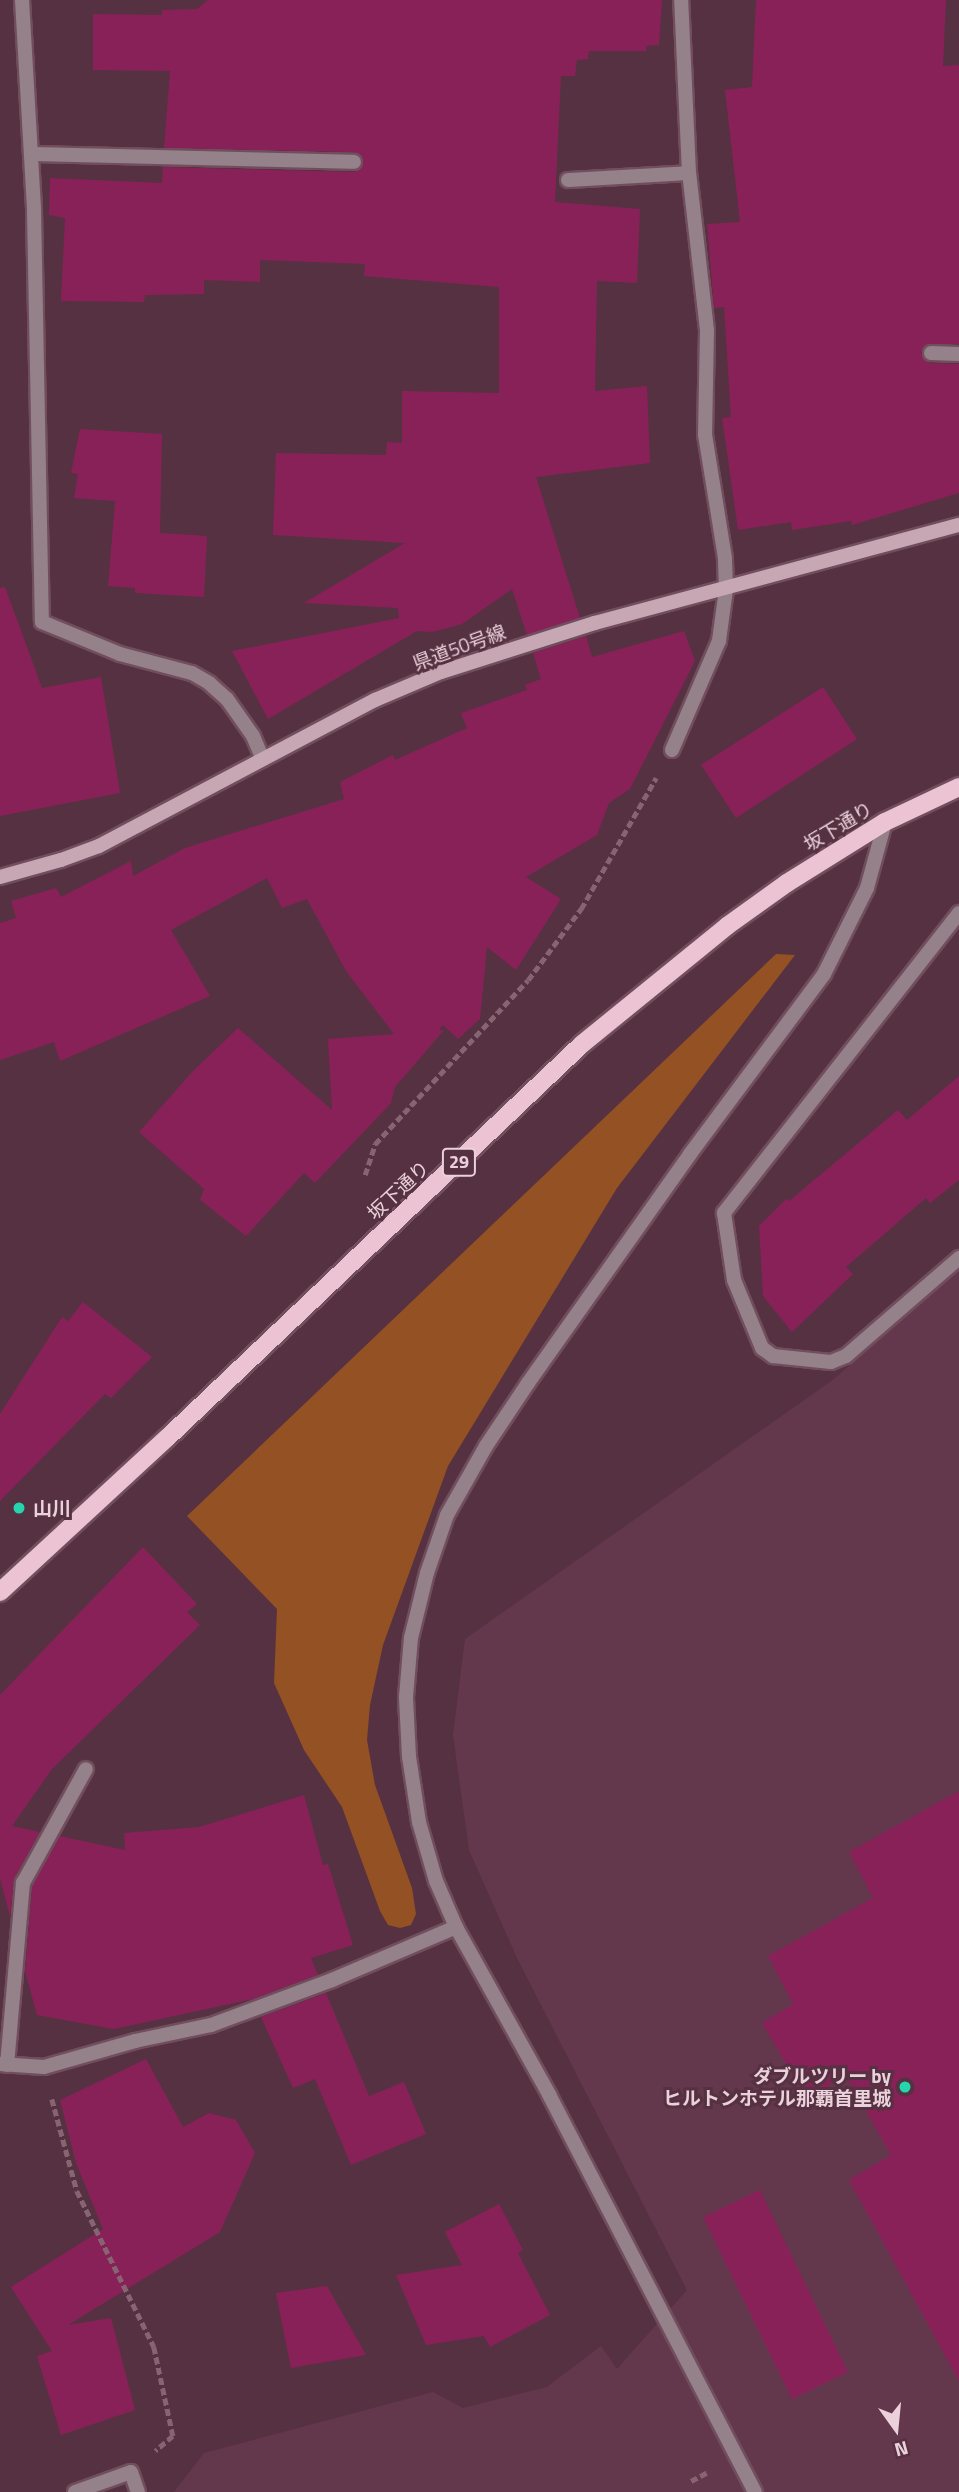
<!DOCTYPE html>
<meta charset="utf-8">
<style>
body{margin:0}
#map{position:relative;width:959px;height:2492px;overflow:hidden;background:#563141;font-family:"Titillium Web","Noto Sans JP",sans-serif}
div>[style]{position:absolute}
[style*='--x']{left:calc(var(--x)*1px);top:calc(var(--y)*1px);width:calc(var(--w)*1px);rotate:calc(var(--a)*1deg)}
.built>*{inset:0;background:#64384c}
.green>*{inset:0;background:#945123}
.building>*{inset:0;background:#892159}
.path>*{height:4.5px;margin-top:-2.25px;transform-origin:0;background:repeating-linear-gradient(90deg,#866472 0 7px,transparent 0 10.5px)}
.roads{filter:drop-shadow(2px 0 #714e5d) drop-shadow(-2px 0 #714e5d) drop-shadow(0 2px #714e5d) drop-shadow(0 -2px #714e5d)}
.street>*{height:14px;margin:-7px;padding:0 7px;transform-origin:7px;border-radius:7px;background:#958189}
.secondary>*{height:14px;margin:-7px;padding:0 7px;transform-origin:7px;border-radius:7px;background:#c6a7b3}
.primary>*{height:18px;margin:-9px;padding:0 9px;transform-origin:9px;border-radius:9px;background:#ecc3d3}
.dots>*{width:19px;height:19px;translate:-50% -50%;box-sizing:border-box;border:4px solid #563141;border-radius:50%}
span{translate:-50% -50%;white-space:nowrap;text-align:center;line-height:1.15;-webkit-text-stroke:6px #563141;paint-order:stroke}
.shield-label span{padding:2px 5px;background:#563141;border:2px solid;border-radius:5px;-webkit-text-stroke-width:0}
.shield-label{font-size:18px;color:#ead1db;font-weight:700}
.street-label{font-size:19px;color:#ead1db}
.poi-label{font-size:19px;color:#ead1db;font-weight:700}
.left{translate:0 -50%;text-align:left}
.right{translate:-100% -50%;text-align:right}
.north{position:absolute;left:861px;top:2394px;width:70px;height:70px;-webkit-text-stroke:5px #563141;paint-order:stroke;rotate:165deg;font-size:19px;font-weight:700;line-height:28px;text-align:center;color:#ead1db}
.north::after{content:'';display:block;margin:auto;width:24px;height:32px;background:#ead1db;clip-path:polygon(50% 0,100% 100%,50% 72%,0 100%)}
</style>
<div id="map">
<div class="built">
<div style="clip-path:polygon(959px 1269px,959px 2492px,174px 2492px,204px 2453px,433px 2392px,463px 2408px,547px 2387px,601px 2346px,617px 2369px,687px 2290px,518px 1960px,469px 1850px,453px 1735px,465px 1639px,834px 1379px)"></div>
</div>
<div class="green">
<div style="clip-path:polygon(776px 954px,795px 955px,617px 1188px,448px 1466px,383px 1645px,370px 1705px,367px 1740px,375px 1785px,412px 1888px,416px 1914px,411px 1925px,400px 1928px,388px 1925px,380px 1911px,342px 1807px,304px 1750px,274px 1683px,277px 1609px,187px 1516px)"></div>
</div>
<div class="building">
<div style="clip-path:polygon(208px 0,662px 0,659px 45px,646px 46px,646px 51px,589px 51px,588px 59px,577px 60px,575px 76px,561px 76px,555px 202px,640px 209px,637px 283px,597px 281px,595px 391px,647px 386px,650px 463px,536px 477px,580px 618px,527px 635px,512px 589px,462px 624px,432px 632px,417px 631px,268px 719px,232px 651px,399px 618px,398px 608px,304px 603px,405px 543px,273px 535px,276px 453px,386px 455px,387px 442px,402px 443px,402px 391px,499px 393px,499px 287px,364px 276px,365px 264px,260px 260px,260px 282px,204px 280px,204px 294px,145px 295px,144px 302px,61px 301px,65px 218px,49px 215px,50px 178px,162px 183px,163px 167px,354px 172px,362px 166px,362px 157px,354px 152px,164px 148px,170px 71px,93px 70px,93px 14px,162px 15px,162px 10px,197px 9px)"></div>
<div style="clip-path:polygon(756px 0,946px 0,943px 66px,959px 65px,959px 344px,927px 344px,921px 353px,930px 363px,959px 364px,959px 493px,852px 525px,851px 521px,792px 530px,791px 522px,738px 530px,722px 418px,731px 417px,724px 307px,714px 308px,707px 224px,740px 222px,725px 90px,752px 87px)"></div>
<div style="clip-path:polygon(80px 429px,162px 434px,160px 533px,207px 536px,204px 597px,135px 593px,135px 588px,108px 586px,115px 501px,74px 498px,78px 474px,71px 473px)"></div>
<div style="clip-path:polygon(5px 587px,42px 688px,101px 677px,120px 793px,0 816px,0 588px)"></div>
<div style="clip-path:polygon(684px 631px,695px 661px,630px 789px,609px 803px,597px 835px,526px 877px,561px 899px,516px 970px,487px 947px,480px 1019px,458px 1039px,443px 1025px,439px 1030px,444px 1030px,395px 1087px,391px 1103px,315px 1183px,304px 1173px,246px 1236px,200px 1200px,204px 1189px,139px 1132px,193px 1071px,238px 1028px,332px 1110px,328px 1039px,394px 1034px,346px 971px,307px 899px,282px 908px,267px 878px,171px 930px,210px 996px,60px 1061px,54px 1042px,0 1060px,0 923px,16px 918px,11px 901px,56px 888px,61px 897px,131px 861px,133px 876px,185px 848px,344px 799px,340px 782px,393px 755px,395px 760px,467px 728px,461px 713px,527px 690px,525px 685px,541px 679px,533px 653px,586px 636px,592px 657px)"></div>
<div style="clip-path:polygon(823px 687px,857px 739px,736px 818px,701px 765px)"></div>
<div style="clip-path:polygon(959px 1076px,959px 1180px,930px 1203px,926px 1198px,846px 1267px,853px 1274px,792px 1332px,763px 1296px,759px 1226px,786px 1199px,789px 1201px,898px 1110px,907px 1120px)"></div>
<div style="clip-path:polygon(83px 1302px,152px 1357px,111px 1398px,105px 1394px,0 1501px,0 1414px,62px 1317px,68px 1321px)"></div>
<div style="clip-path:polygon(143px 1547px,197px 1604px,187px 1612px,200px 1625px,52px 1769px,12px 1826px,40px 1832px,14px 1879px,10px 1917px,0 1878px,0 1695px)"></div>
<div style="clip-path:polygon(959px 1791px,959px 2381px,849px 2180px,891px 2155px,846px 2076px,806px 2098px,762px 2023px,793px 2004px,768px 1956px,873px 1898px,849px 1852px)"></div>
<div style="clip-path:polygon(304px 1795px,323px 1865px,328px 1864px,353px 1945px,311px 1958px,318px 1975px,253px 1999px,114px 2029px,37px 2015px,25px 1971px,32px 1886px,60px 1836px,125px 1850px,124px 1833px,199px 1827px)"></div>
<div style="clip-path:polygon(326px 1993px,369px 2096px,404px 2082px,426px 2134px,351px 2165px,315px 2079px,293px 2088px,261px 2017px)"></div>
<div style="clip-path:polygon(146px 2059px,183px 2127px,209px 2113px,236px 2120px,255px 2153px,220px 2232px,68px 2325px,111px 2318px,135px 2410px,61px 2435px,37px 2356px,52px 2351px,11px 2287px,103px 2229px,76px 2163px,60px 2100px)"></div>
<div style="clip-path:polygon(760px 2190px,848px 2372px,792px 2399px,703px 2217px)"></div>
<div style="clip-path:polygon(499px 2204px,523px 2250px,518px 2253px,550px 2315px,490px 2347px,484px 2336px,426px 2345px,396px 2275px,462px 2265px,445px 2232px)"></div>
<div style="clip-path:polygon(327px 2286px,366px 2355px,291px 2368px,276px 2293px)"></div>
</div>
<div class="path">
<div style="--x:365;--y:1175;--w:33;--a:-72"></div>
<div style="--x:375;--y:1144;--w:224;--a:-47"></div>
<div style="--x:528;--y:980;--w:89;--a:-53.3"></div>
<div style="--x:581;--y:909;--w:151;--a:-60.2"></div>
<div style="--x:52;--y:2099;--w:95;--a:74.8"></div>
<div style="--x:77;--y:2191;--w:174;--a:63.7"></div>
<div style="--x:154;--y:2347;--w:91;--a:77.9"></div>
<div style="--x:173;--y:2436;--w:23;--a:139"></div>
<div style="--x:691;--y:2481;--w:19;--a:-28"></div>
</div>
<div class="roads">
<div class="street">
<div style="--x:22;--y:0;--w:211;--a:86.7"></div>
<div style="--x:34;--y:211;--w:411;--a:88.9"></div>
<div style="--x:42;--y:622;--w:84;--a:22.3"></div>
<div style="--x:120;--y:654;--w:74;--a:14.8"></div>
<div style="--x:192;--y:673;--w:20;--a:30"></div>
<div style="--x:209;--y:683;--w:24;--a:42"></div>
<div style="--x:227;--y:699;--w:45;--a:54.9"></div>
<div style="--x:253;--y:736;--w:25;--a:67"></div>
<div style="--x:31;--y:154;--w:323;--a:1.4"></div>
<div style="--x:568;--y:180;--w:121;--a:-3.3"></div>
<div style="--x:931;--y:353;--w:28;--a:2"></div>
<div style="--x:672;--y:750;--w:119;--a:-66.7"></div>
<div style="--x:719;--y:641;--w:52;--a:-82.3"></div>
<div style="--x:726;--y:589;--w:31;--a:-92"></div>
<div style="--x:725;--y:558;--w:125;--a:-99.2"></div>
<div style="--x:705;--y:435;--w:105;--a:-88.9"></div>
<div style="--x:707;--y:330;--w:158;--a:-96.5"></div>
<div style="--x:689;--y:173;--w:173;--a:-92.6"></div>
<div style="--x:959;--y:913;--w:381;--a:128.1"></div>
<div style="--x:724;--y:1213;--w:68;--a:81.5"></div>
<div style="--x:734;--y:1280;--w:74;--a:67.6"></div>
<div style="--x:762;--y:1348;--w:14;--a:36"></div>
<div style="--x:773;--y:1356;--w:58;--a:5.9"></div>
<div style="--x:831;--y:1362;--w:16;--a:-22"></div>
<div style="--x:846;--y:1356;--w:150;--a:-40.9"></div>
<div style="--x:0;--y:2064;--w:44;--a:3.9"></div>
<div style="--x:44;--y:2067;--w:95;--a:-15.9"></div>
<div style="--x:135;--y:2041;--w:78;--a:-11.9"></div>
<div style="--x:211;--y:2025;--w:129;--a:-20.4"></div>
<div style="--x:332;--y:1980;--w:135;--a:-23.1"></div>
<div style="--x:7;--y:2065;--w:183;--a:-85"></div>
<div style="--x:23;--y:1883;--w:130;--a:-61.1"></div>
<div style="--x:75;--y:2492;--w:59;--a:-19.7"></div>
<div style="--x:131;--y:2472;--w:21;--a:71"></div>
<div style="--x:755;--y:2492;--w:446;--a:-117.4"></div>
<div style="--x:550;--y:2096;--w:193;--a:-119.1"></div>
<div style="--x:456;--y:1927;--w:50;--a:-113.5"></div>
<div style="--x:436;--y:1881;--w:61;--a:-106.1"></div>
<div style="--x:419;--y:1822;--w:66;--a:-98.7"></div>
<div style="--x:409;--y:1757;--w:60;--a:-92.9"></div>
<div style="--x:406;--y:1697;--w:59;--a:-85.2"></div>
<div style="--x:411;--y:1638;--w:67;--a:-76.2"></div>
<div style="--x:427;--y:1573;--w:61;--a:-71"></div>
<div style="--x:447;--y:1515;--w:79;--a:-60.5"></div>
<div style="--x:486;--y:1446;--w:76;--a:-56.3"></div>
<div style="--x:528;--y:1383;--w:281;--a:-54.7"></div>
<div style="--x:690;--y:1154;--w:224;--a:-53.3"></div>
<div style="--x:824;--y:974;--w:96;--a:-63.4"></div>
<div style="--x:867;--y:888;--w:68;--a:-74.7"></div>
</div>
<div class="secondary">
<div style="--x:0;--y:877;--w:63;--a:-15.6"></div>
<div style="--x:61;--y:860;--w:40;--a:-20.2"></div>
<div style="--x:99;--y:846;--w:312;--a:-27.9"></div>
<div style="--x:375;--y:700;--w:72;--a:-23"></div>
<div style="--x:441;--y:672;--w:162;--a:-17.7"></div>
<div style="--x:595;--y:623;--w:377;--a:-15.1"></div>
</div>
<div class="primary">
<div style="--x:0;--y:1592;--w:227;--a:-42.7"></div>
<div style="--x:167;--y:1438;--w:572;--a:-43.51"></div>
<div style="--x:582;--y:1044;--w:187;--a:-39.1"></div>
<div style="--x:727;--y:926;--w:74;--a:-35.6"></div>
<div style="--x:787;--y:883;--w:115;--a:-31.9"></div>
<div style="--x:885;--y:822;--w:82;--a:-25.3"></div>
</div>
</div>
<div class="dots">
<div style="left:19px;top:1508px;background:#26d5ae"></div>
<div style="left:905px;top:2087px;background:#26d5ae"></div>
</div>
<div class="shield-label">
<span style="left:459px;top:1162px">29</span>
</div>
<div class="street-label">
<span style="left:459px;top:647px;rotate:-20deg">県道50号線</span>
<span style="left:838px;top:826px;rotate:-31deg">坂下通り</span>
<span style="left:398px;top:1190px;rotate:-43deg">坂下通り</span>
</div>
<div class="poi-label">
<span class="left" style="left:33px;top:1508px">山川</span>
<span class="right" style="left:891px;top:2087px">ダブルツリー by<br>ヒルトンホテル那覇首里城</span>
</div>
<div class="north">N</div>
</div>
